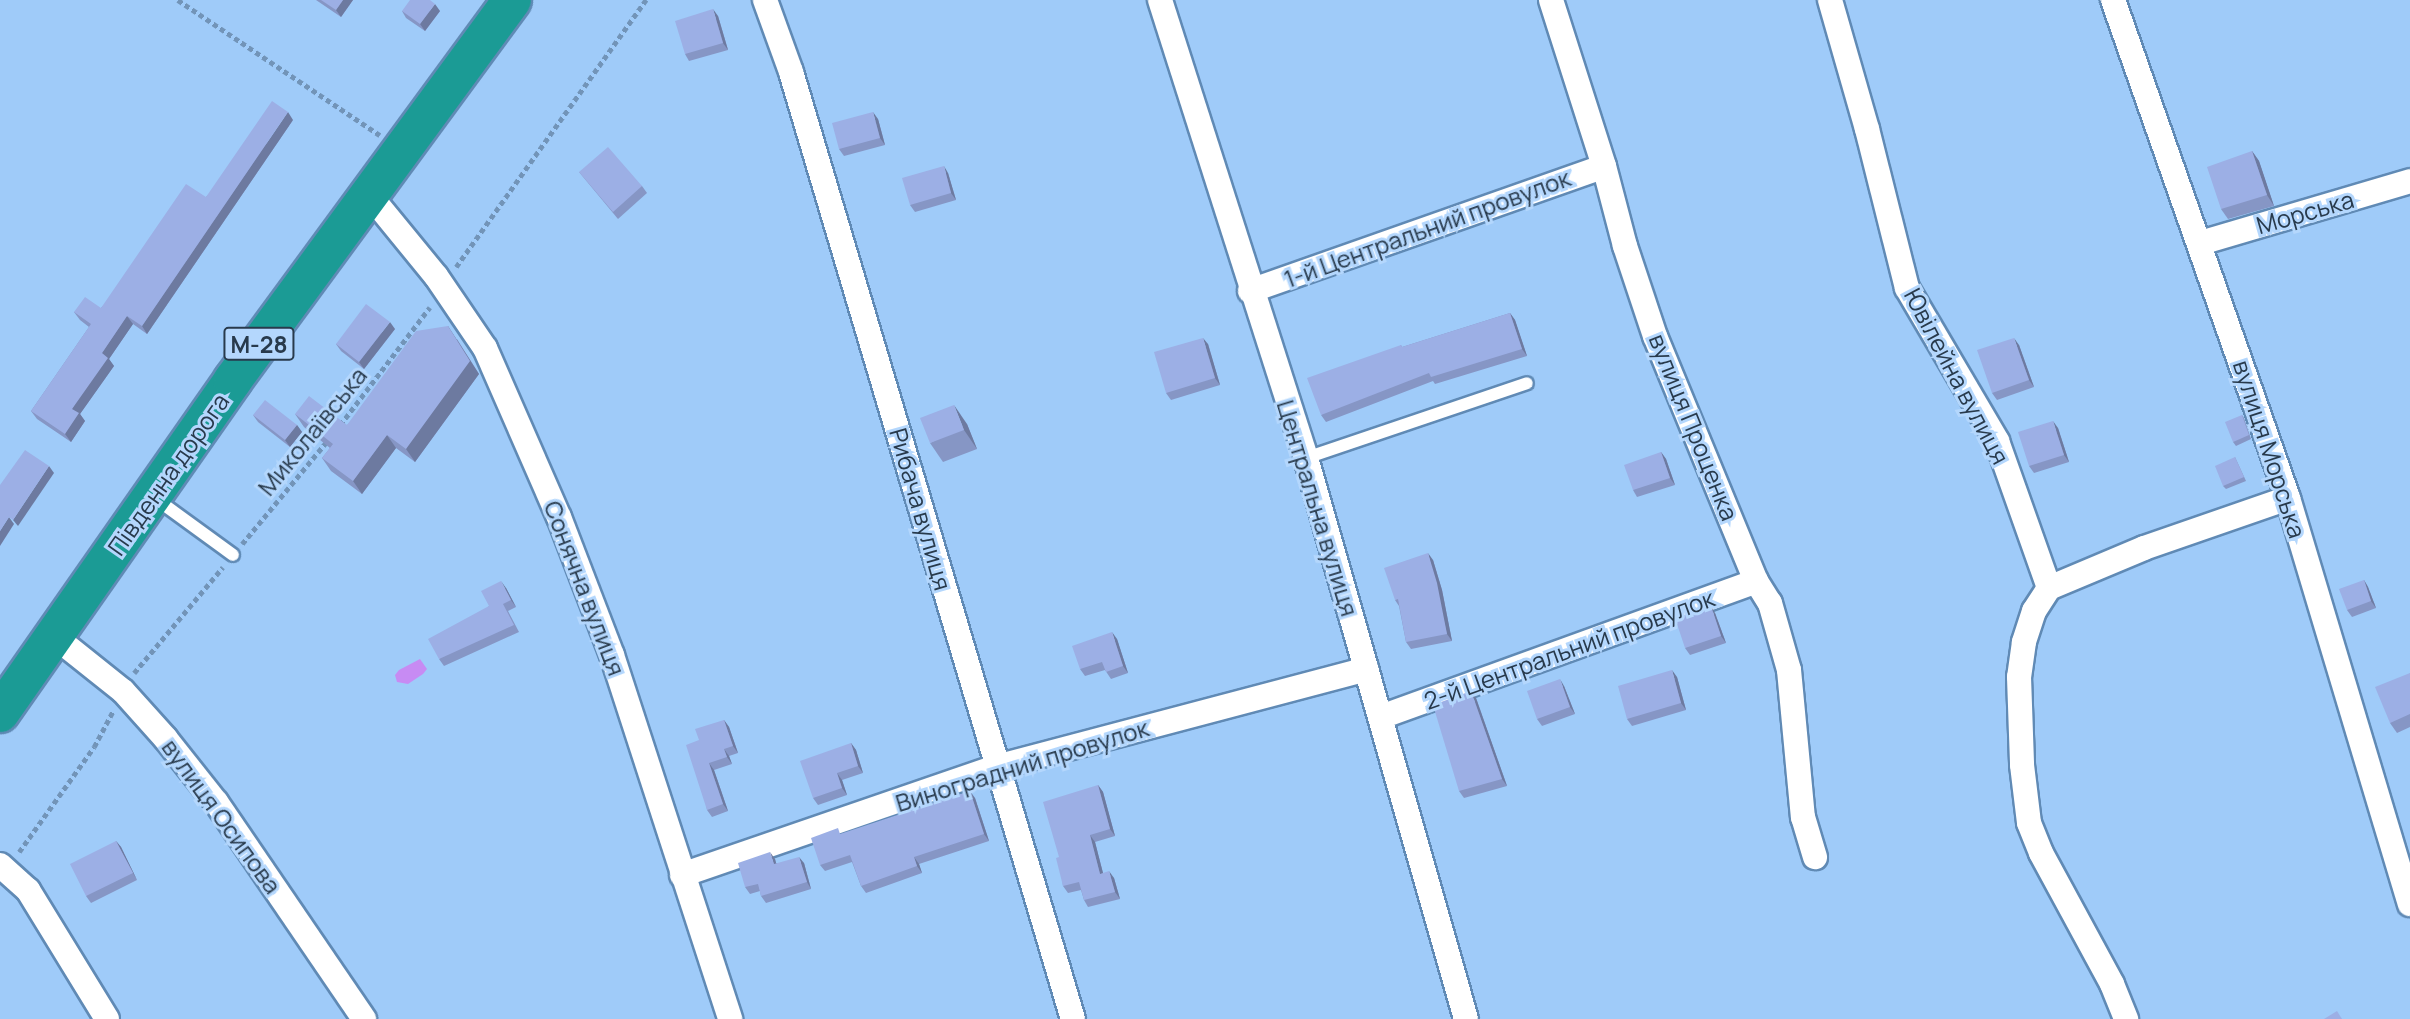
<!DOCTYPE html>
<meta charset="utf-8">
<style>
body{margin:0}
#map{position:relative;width:2410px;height:1019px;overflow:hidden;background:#9fcbf9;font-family:Manrope,sans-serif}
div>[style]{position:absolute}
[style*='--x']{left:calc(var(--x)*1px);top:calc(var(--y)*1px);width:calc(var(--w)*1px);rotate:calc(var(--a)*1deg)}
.water>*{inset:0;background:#c78bf3}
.path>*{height:4.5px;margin-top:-2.25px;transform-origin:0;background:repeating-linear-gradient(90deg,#7294b8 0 5px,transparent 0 8.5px)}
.roads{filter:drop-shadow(2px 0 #608ab5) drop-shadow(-2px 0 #608ab5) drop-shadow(0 2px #608ab5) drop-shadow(0 -2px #608ab5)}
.lane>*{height:12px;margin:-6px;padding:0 6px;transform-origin:6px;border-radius:6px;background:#fff}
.street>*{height:24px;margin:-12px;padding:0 12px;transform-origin:12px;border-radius:12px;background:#fff}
.highway>*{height:38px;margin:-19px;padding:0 19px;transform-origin:19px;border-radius:19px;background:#1b9b95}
.wall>*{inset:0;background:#8696c5}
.shaded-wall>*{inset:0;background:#6d7aa0}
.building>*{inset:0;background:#9cafe5}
span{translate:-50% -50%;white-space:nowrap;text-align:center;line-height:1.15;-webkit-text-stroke:6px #b4d7fd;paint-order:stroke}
.shield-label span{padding:2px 5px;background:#b4d7fd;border:2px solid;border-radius:5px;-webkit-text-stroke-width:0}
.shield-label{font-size:23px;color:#283a4c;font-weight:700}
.street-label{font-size:24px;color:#283a4c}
</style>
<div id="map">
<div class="water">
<div style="clip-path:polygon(420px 659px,427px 669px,423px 674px,408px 684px,397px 682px,395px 675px,399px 670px)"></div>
</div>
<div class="path">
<div style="--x:178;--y:0;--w:243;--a:33.8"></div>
<div style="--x:456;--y:267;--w:328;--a:-54.6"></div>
<div style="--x:340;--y:425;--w:148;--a:-52.7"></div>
<div style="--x:242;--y:544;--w:135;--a:-50.4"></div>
<div style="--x:134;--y:673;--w:138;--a:-50"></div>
<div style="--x:19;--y:852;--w:129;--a:-54.5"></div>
<div style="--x:94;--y:747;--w:41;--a:-62.2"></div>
</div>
<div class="roads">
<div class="lane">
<div style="--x:1306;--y:458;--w:233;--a:-18.7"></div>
<div style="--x:156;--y:499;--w:95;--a:36"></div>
</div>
<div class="street">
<div style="--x:765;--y:0;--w:77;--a:70.1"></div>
<div style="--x:791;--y:72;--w:988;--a:73.42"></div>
<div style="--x:1160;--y:0;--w:481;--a:72.3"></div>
<div style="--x:1306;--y:458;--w:583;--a:74.08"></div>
<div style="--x:1551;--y:0;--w:174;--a:72.3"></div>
<div style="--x:1604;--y:166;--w:83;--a:75.3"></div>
<div style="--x:1625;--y:246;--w:95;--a:71.6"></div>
<div style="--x:1655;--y:336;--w:265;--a:67.6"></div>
<div style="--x:1756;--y:581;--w:26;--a:58"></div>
<div style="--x:1770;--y:603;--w:70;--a:74.2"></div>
<div style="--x:1789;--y:670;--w:148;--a:84.6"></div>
<div style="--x:1803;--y:817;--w:42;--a:73.3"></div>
<div style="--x:1830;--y:0;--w:134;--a:74"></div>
<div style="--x:1867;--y:129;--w:164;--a:75.9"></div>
<div style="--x:1907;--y:288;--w:178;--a:59.5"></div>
<div style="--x:1997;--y:441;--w:156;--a:70.5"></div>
<div style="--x:2049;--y:588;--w:27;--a:123"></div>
<div style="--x:2034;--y:611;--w:33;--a:108"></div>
<div style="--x:2024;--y:642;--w:35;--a:98"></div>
<div style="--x:2019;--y:677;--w:88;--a:88"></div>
<div style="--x:2022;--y:765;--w:58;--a:83.1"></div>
<div style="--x:2029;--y:823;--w:32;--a:68"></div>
<div style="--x:2041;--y:853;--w:149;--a:61.5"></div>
<div style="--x:2112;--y:984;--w:38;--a:68"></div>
<div style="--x:2113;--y:0;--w:528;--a:70.64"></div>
<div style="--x:2288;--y:498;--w:424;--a:73.3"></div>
<div style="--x:368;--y:193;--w:107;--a:50.7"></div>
<div style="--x:436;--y:276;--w:87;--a:55.8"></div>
<div style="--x:485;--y:348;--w:184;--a:66.4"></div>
<div style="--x:559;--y:517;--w:148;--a:69"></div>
<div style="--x:612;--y:655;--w:383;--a:72"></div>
<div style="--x:2200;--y:243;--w:219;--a:-16.4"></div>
<div style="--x:1250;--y:291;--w:375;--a:-19.4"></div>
<div style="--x:2049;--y:588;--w:103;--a:-22.8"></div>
<div style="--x:2144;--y:548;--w:152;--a:-19.1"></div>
<div style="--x:54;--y:636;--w:88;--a:38.6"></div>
<div style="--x:123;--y:691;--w:64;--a:48.1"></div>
<div style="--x:166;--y:739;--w:80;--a:51.6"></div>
<div style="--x:216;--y:802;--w:263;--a:55.7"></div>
<div style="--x:1381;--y:717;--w:399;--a:-19.9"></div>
<div style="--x:0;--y:865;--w:38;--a:42"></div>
<div style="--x:28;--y:890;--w:151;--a:58.5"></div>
<div style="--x:682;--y:875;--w:332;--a:-19"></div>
<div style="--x:996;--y:767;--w:383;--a:-14.8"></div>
</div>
<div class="highway">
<div style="--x:0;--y:713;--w:406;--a:-55"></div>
<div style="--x:233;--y:380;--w:471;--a:-53.7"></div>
</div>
</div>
<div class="wall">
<div style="clip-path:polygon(316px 0,353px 0,341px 17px)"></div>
<div style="clip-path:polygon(402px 11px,440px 11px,425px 31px,406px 18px)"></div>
<div style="clip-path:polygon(718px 16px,728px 50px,689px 61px,685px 54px)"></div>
<div style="clip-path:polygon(878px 119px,885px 145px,844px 156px,839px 149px)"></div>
<div style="clip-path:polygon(293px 120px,147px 334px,133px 324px,109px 359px,114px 366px,80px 414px,85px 421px,71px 442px,37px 419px,31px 411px,89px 327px,80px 320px,74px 312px,101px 308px,206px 197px)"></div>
<div style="clip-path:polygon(2252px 151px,2259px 161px,2274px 206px,2228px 219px,2221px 209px)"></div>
<div style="clip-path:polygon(579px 172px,642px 186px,647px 193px,618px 219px)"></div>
<div style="clip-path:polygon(948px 173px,956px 200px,915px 212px,910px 205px)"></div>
<div style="clip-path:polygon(1510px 313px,1515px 320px,1527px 356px,1435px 384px,1433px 381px,1326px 422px,1321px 415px,1401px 345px,1402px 347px)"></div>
<div style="clip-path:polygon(395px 329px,364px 369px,341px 351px,336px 344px)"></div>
<div style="clip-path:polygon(457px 339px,479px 374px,415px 462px,396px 448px,362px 494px,331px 471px,322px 458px,330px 448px,304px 427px,295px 414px,347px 425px)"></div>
<div style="clip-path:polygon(1208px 344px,1220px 385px,1171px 400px,1166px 393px)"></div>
<div style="clip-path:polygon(2019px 345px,2034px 387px,1997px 400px,1992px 393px)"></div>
<div style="clip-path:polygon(253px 415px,297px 425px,302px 432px,290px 447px,258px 422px)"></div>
<div style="clip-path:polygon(2242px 415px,2244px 418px,2251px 439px,2236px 446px,2233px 442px)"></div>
<div style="clip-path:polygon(967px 424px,977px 449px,943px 462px,930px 443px)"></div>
<div style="clip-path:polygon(2058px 428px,2069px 462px,2034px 473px,2029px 466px)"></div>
<div style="clip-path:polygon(1661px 452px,1666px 459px,1675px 485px,1637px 497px,1633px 490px)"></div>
<div style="clip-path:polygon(2235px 457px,2246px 481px,2226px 489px,2223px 486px)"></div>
<div style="clip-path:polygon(1433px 560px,1442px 590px,1452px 641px,1411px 649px,1406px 642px,1399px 606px,1395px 600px)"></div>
<div style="clip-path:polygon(2364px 580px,2368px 587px,2376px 608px,2352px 617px,2347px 610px)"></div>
<div style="clip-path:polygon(506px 588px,516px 607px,508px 611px,519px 632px,444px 666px,439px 659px)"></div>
<div style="clip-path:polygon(1715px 613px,1726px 643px,1690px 655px,1685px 648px)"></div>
<div style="clip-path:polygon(1117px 639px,1128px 673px,1111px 679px,1105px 670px,1085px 676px,1080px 669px)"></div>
<div style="clip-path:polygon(2410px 673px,2410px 727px,2397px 733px,2390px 723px)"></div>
<div style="clip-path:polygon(1677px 677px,1686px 710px,1632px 726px,1627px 719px)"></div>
<div style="clip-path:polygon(1564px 686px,1575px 714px,1542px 726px,1537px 719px)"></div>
<div style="clip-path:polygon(1476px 698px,1507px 786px,1464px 798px,1459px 791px)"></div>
<div style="clip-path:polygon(724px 720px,729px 727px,738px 753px,729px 756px,732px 764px,714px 770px,728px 811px,712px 817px,707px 810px,699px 740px)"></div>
<div style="clip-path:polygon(851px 743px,856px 750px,863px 773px,842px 780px,847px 795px,818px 805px,813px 798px)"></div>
<div style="clip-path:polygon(1098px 785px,1103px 792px,1115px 836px,1095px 842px,1103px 873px,1114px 878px,1120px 899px,1088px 907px,1084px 900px,1081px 890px,1068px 893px,1063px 886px,1059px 857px)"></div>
<div style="clip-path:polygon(975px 798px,989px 841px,919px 864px,922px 873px,866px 893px,861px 886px,852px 862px,825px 871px,820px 865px,842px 834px)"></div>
<div style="clip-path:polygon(116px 841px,121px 847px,137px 880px,91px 903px,86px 896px)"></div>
<div style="clip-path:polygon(775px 859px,776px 863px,804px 863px,811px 889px,766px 903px,761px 896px,760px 891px,750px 894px,745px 887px)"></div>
</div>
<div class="shaded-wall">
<div style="clip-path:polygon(343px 0,353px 0,341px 17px,336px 10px)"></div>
<div style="clip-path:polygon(435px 4px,440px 11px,425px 31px,420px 24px)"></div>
<div style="clip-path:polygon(713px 9px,718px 16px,728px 50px,723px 43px)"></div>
<div style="clip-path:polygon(288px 112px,293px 120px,147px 334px,142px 326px)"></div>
<div style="clip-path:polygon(873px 112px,878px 119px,885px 145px,880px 138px)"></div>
<div style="clip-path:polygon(2252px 151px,2259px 161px,2274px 206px,2267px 195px)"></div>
<div style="clip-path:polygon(944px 166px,948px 173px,956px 200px,951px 193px)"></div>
<div style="clip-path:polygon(1510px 313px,1515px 320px,1527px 356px,1522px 349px)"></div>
<div style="clip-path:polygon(127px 316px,133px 324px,109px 359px,114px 366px,80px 414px,85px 421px,71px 442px,65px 434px,72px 409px,102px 353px)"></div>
<div style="clip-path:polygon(390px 322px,395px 329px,364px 369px,359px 362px)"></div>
<div style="clip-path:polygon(448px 326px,479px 374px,415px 462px,406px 449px)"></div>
<div style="clip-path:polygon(1203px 338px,1208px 344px,1220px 385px,1215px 378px)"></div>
<div style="clip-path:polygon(2014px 338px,2019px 345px,2034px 387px,2029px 380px)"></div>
<div style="clip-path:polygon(954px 405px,967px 424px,977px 449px,964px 430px)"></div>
<div style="clip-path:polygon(2053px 421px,2058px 428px,2069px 462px,2064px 455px)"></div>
<div style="clip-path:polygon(297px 425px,302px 432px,290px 447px,285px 440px)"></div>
<div style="clip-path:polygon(387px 435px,396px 448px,362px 494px,353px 481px)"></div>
<div style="clip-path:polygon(1661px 452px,1666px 459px,1675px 485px,1670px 478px)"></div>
<div style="clip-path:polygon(49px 466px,54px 473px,18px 526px,13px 520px)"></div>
<div style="clip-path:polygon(9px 517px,14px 524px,0 546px,0 531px)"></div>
<div style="clip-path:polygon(1428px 553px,1433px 560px,1442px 590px,1452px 641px,1447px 634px)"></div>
<div style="clip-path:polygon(2364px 580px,2368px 587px,2376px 608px,2371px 601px)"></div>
<div style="clip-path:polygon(501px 581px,506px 588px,516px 607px,511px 600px)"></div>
<div style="clip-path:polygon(1711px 606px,1715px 613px,1726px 643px,1721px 636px)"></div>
<div style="clip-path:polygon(1112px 632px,1117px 639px,1128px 673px,1123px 666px)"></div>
<div style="clip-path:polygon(1672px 670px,1677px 677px,1686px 710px,1681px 703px)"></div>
<div style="clip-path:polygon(1560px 679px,1564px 686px,1575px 714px,1570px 707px)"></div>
<div style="clip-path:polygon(1471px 691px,1476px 698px,1507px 786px,1502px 779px)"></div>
<div style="clip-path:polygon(724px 720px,729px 727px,738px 753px,733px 746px)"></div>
<div style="clip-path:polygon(851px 743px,856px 750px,863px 773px,858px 766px)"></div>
<div style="clip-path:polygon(724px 749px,729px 756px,732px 764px,727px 757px)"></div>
<div style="clip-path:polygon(709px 763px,714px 770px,728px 811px,723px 804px)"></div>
<div style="clip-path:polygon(837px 773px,842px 780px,847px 795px,842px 788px)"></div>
<div style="clip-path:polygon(1098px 785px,1103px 792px,1115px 836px,1110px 829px)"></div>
<div style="clip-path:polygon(970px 791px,975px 798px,989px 841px,984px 834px)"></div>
<div style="clip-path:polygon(1090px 835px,1095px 842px,1105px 881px,1100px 874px)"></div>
<div style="clip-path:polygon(116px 841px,121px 847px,137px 880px,133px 873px)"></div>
<div style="clip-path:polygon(770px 852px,775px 859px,778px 871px,774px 864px)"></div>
<div style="clip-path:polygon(799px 857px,804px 863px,811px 889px,807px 882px)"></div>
<div style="clip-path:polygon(914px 857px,919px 864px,922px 873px,917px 866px)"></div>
<div style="clip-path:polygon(1109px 871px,1114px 878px,1120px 899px,1115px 892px)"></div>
</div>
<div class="building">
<div style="clip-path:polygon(321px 0,343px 0,336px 10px)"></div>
<div style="clip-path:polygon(410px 0,430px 0,435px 4px,420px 24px,402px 11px)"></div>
<div style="clip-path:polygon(713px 9px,723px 43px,685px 54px,675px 21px)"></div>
<div style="clip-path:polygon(272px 101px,288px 112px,142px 326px,127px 316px,102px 353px,108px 358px,72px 409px,79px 413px,65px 434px,31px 411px,91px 324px,74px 312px,85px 297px,101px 308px,186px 184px,206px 197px)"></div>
<div style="clip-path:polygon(873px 112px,880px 138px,839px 149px,832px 123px)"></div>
<div style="clip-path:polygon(608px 147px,642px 186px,613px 212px,579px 172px)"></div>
<div style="clip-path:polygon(2252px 151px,2267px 195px,2221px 209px,2207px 167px)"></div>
<div style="clip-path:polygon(944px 166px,951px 193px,910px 205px,902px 178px)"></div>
<div style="clip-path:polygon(366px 304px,390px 322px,359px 362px,336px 344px)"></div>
<div style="clip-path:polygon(1510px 313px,1522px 349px,1431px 377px,1429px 373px,1321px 415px,1307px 378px,1401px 345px,1402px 347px)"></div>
<div style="clip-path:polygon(448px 326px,470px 361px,406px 449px,387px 435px,353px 481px,322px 458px,333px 444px,295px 414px,309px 396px,347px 425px,416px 331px)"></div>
<div style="clip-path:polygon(1203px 338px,1215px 378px,1166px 393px,1154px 352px)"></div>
<div style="clip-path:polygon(2014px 338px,2029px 380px,1992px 393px,1977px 350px)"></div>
<div style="clip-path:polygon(265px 400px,297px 425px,285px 440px,253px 415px)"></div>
<div style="clip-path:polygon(954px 405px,964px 430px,930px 443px,920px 418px)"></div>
<div style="clip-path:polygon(2242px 415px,2249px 435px,2233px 442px,2225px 422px)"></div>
<div style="clip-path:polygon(2053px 421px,2064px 455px,2029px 466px,2018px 432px)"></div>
<div style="clip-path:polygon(25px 450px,49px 466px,13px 520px,9px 517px,0 531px,0 485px)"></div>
<div style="clip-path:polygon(1661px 452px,1670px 478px,1633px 490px,1624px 465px)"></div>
<div style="clip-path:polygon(2235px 457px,2244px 477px,2223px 486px,2215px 466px)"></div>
<div style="clip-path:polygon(1428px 553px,1437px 583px,1447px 634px,1406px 642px,1398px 599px,1395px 600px,1384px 568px)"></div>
<div style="clip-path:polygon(2364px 580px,2371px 601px,2347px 610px,2339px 589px)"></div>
<div style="clip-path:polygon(501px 581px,511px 600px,503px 604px,514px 625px,439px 659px,428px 639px,489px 606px,481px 591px)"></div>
<div style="clip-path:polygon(1711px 606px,1721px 636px,1685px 648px,1675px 618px)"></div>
<div style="clip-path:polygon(1112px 632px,1123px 666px,1106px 672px,1102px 662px,1080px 669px,1072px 646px)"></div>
<div style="clip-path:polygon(1672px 670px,1681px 703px,1627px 719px,1618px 686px)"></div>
<div style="clip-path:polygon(2410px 673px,2410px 714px,2390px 723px,2375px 687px)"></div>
<div style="clip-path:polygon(1560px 679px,1570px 707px,1537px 719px,1527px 691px)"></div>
<div style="clip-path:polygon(1471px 691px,1502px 779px,1459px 791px,1433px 705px)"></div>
<div style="clip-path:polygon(724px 720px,733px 746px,724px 749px,727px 757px,709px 763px,723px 804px,707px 810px,686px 745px,699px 740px,695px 729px)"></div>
<div style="clip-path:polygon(851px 743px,858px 766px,837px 773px,842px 788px,813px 798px,800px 761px)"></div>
<div style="clip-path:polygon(1098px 785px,1110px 829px,1090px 835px,1100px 874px,1109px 871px,1115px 892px,1084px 900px,1079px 882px,1063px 886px,1056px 858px,1059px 857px,1043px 802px)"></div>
<div style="clip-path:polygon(970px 791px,984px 834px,914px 857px,917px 866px,861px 886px,850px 855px,820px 865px,811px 838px,838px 828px,840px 834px)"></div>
<div style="clip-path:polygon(116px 841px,133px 873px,86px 896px,70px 864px)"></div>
<div style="clip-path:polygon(770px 852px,774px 864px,799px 857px,807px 882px,761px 896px,758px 884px,745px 887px,738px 863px)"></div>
<div style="clip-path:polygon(2337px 1011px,2342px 1019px,2324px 1019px)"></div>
</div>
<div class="shield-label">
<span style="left:259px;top:344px">М-28</span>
</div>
<div class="street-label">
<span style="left:2305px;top:212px;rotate:-16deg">Морська</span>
<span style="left:1427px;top:228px;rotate:-20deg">1-й Центральний провулок</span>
<span style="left:1957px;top:376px;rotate:62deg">Ювілейна вулиця</span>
<span style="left:1694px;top:427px;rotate:68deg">вулиця Проценка</span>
<span style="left:312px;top:431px;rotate:-51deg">Миколаївська</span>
<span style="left:2270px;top:449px;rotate:72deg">вулиця Морська</span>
<span style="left:168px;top:474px;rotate:-55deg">Південна дорога</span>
<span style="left:1318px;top:508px;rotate:73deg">Центральна вулиця</span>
<span style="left:921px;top:509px;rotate:74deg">Рибача вулиця</span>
<span style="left:585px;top:588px;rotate:69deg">Сонячна вулиця</span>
<span style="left:1569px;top:649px;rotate:-20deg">2-й Центральний провулок</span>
<span style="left:1022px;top:765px;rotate:-17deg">Виноградний провулок</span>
<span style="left:222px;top:816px;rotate:54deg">вулиця Осипова</span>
</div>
</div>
